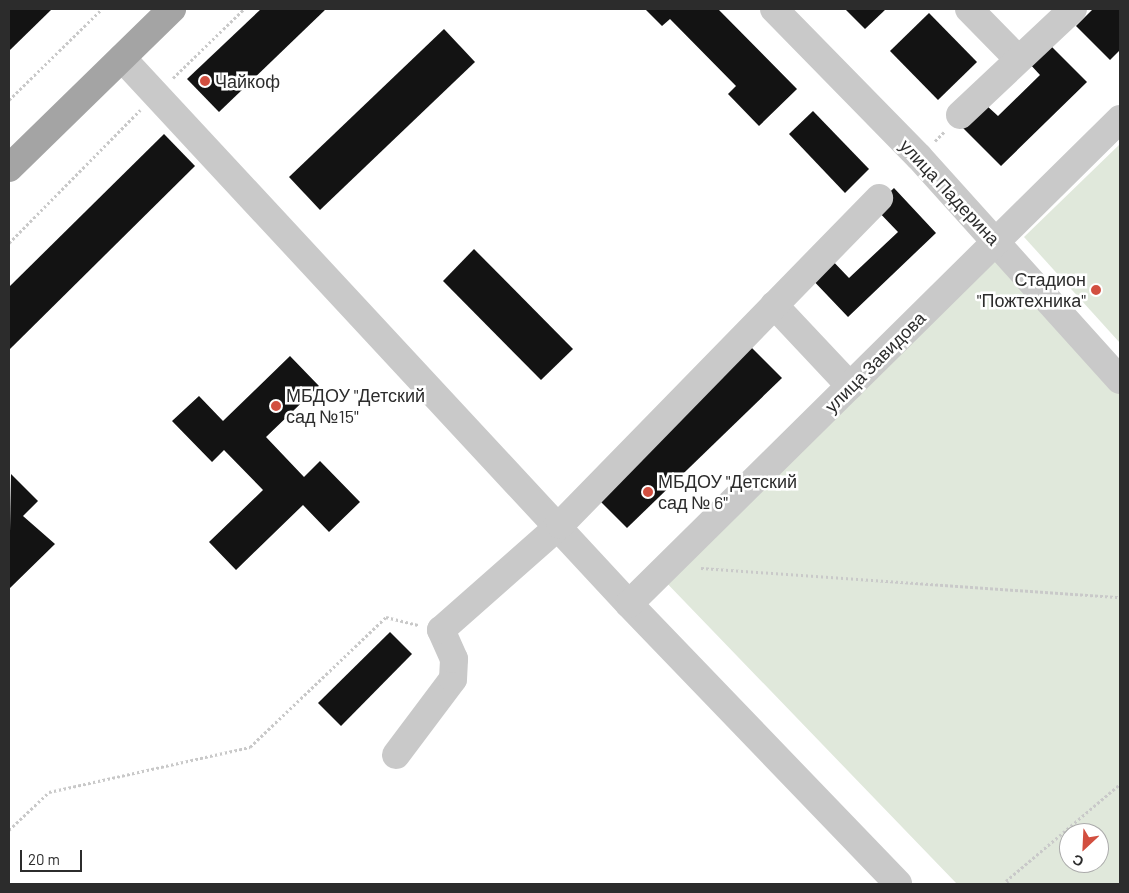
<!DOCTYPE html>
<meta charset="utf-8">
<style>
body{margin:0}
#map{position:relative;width:1129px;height:893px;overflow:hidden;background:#fff;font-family:Barlow,sans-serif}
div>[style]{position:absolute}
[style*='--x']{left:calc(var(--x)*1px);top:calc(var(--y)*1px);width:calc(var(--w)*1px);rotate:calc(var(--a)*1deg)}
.green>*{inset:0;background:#e0e8db}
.building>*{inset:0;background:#131313}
.path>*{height:3px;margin-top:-1.5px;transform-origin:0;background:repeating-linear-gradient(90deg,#c9c9c9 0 2.5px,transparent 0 5px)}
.minor>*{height:28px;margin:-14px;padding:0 14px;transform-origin:14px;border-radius:14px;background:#c9c9c9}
.major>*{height:28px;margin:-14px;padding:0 14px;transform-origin:14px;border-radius:14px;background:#a4a4a4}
.dots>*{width:14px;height:14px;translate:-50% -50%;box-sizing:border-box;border:2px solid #fff;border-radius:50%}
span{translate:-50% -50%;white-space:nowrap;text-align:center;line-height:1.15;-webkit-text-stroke:5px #fff;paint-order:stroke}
.poi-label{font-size:18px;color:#2c2c2c}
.left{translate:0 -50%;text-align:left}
.right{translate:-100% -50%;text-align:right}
.street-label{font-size:18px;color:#2c2c2c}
.frame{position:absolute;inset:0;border:10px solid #2c2c2c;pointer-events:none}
.north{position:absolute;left:1059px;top:823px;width:50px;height:50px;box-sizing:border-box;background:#fff;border:1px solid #ababab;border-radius:50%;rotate:205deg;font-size:14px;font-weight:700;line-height:20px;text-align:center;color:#2c2c2c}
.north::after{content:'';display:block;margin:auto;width:18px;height:22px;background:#d24f40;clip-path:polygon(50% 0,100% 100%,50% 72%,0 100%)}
.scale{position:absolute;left:20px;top:850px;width:62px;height:22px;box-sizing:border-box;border:2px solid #2c2c2c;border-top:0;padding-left:6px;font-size:15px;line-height:18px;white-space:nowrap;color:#2c2c2c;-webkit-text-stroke:4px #fff;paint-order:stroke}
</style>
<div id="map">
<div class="green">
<div style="clip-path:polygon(1120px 144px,1120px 343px,1024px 237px)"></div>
<div style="clip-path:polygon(evenodd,997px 241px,1120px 380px,1120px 884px,957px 884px,659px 575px,997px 241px,1069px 833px,1099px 833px,1099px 863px,1069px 863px,1069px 833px)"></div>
</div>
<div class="building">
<div style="clip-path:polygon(9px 9px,52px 9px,9px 51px)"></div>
<div style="clip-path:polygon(261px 9px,326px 9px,219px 112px,187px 79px)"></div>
<div style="clip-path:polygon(645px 9px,718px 9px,797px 89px,759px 126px,728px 94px,736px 86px,670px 19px,662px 26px)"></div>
<div style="clip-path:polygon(845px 9px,886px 9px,865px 29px)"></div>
<div style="clip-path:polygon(1093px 9px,1120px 9px,1120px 50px,1110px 60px,1076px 26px)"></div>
<div style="clip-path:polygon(929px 13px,977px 62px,938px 100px,890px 51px)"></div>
<div style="clip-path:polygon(444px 29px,475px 62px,320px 210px,289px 177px)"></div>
<div style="clip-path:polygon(1048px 43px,1087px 82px,1001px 166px,963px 128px,986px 105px,998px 116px,1040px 75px,1029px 63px)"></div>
<div style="clip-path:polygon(813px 111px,869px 169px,845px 193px,789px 134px)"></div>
<div style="clip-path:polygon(164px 134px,195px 166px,9px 350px,9px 287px)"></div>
<div style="clip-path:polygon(894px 188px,936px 233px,848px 317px,807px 274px,827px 255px,849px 278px,898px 232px,874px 207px)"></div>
<div style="clip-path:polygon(474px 249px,573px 349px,541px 380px,443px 281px)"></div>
<div style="clip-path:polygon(751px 347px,782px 378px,627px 528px,597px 498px)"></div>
<div style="clip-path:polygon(290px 356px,319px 386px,266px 437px,304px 477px,320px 461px,360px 502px,329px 532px,303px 505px,236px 570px,209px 542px,263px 490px,224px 450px,212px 462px,172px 421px,199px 396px,223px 421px)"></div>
<div style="clip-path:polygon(11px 474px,38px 501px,23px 516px,55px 544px,9px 589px)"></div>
<div style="clip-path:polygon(390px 632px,412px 654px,341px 726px,318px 703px)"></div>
</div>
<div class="path">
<div style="--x:173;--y:78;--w:99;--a:-44.2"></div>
<div style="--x:9;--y:100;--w:130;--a:-44.4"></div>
<div style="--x:935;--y:141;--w:14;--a:-45"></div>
<div style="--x:9;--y:243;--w:187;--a:-45.4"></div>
<div style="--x:701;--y:568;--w:420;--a:4"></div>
<div style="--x:9;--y:830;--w:55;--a:-43.5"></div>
<div style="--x:49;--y:792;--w:206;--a:-12.6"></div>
<div style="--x:250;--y:747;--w:188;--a:-43.7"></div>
<div style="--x:386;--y:617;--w:33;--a:14"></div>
<div style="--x:1009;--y:884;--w:4;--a:-135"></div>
<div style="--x:1006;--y:881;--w:150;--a:-40.4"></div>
</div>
<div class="minor">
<div style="--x:774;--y:9;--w:207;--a:45.6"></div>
<div style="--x:919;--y:157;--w:300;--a:48"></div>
<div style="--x:969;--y:9;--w:69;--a:45.6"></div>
<div style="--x:122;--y:58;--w:745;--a:47.12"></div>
<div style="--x:629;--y:604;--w:388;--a:46.1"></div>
<div style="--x:960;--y:115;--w:155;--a:-43.2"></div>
<div style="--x:774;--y:305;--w:111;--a:46.8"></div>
<div style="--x:629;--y:604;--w:690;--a:-44.65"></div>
<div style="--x:396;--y:755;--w:95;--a:-53.1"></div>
<div style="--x:453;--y:679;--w:20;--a:-87"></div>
<div style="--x:454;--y:659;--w:32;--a:-114"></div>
<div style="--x:441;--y:630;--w:159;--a:-41.4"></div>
<div style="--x:560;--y:525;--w:457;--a:-45.7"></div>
</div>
<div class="major">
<div style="--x:9;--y:168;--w:228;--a:-44.3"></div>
</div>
<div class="dots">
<div style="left:205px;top:81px;background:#d24f40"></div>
<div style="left:1096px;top:290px;background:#d24f40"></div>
<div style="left:276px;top:406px;background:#d24f40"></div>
<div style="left:648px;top:492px;background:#d24f40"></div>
</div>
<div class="poi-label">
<span class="left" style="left:215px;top:81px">Чайкоф</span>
<span class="right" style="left:1086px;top:290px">Стадион<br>"Пожтехника"</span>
<span class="left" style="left:286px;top:406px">МБДОУ "Детский<br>сад №15"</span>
<span class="left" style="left:658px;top:492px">МБДОУ "Детский<br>сад № 6"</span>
</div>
<div class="street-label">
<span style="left:950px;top:192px;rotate:47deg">улица Падерина</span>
<span style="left:875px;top:362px;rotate:-45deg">улица Завидова</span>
</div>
<div class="frame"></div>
<div class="north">С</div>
<div class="scale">20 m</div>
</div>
